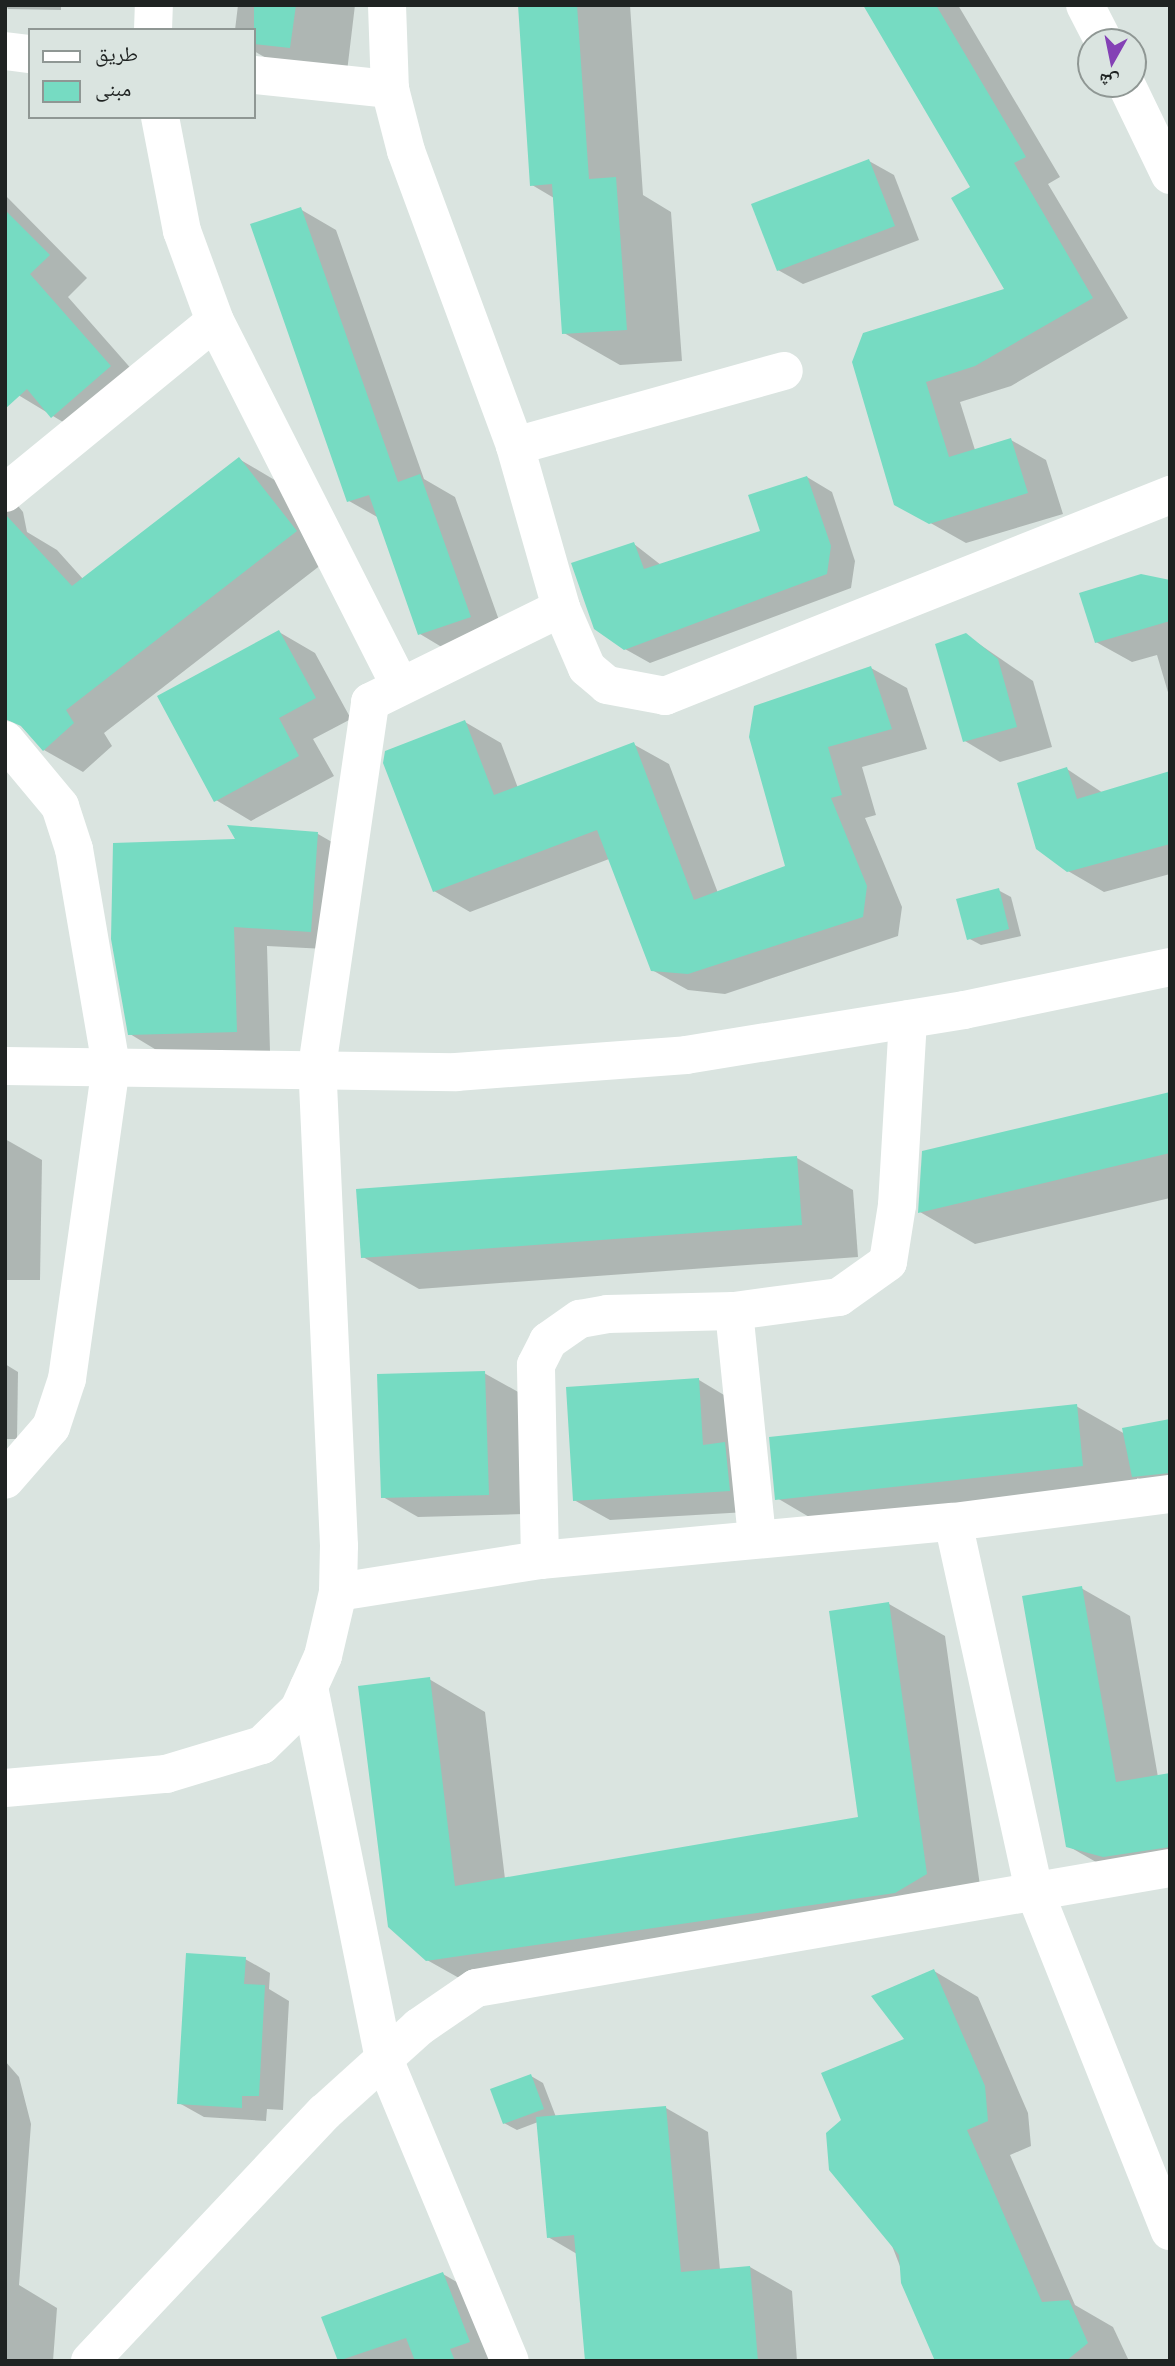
<!DOCTYPE html>
<meta charset="utf-8">
<style>
body{margin:0}
#map{position:relative;width:1175px;height:2366px;overflow:hidden;background:#dae4e0;font-family:"PT Serif","Noto Naskh Arabic",serif}
div>[style]{position:absolute}
[style*='--x']{left:calc(var(--x)*1px);top:calc(var(--y)*1px);width:calc(var(--w)*1px);rotate:calc(var(--a)*1deg)}
.shadow>*{inset:0;background:#0003}
.building>*{inset:0;background:#76dbc2}
.minor>*{height:38px;margin:-19px;padding:0 19px;transform-origin:19px;border-radius:19px;background:#fff}
span{translate:-50% -50%;white-space:nowrap;text-align:center;line-height:1.15;-webkit-text-stroke:6px #dae4e0;paint-order:stroke}
.frame{position:absolute;inset:0;border:7px solid #1f2322;pointer-events:none}
.legend{position:absolute;left:28px;top:28px;width:228px;height:91px;box-sizing:border-box;background:#dae4e0;border:2px solid #8f9794;margin:0;padding:9px 12px;list-style:none;font-size:21px;color:#1f2322}
.legend li{display:flex;align-items:center;gap:14px;height:35px}
.legend b{width:35px;border:2px solid #8f9794}
.north{position:absolute;left:1077px;top:28px;width:70px;height:70px;box-sizing:border-box;background:#dae4e0;border:2px solid #8f9794;border-radius:50%;rotate:189deg;font-size:19px;font-weight:700;line-height:28px;text-align:center;color:#1f2322}
.north::after{content:'';display:block;margin:auto;width:24px;height:32px;background:#8441b5;clip-path:polygon(50% 0,100% 100%,50% 72%,0 100%)}
</style>
<div id="map">
<div class="shadow">
<div style="clip-path:polygon(5px 5px,61px 5px,61px 10px,8px 9px)"></div>
<div style="clip-path:polygon(238px 5px,355px 5px,346px 80px,290px 72px,254px 51px,254px 30px,235px 30px)"></div>
<div style="clip-path:polygon(520px 5px,630px 5px,643px 195px,671px 212px,682px 361px,620px 365px,564px 333px,554px 198px,532px 185px)"></div>
<div style="clip-path:polygon(865px 5px,958px 5px,1060px 177px,1048px 184px,1128px 318px,1011px 386px,960px 402px,975px 450px,1011px 440px,1046px 460px,1063px 514px,966px 543px,895px 503px,854px 362px,1007px 290px,972px 188px)"></div>
<div style="clip-path:polygon(869px 161px,894px 175px,919px 240px,803px 284px,778px 270px)"></div>
<div style="clip-path:polygon(5px 195px,87px 278px,68px 297px,149px 389px,91px 439px,5px 387px)"></div>
<div style="clip-path:polygon(300px 209px,336px 230px,424px 479px,455px 497px,505px 637px,455px 655px,420px 634px,379px 518px,349px 501px)"></div>
<div style="clip-path:polygon(239px 459px,278px 482px,335px 554px,104px 733px,112px 746px,83px 772px,44px 750px,5px 709px,5px 490px,23px 512px,27px 532px,57px 550px,83px 579px)"></div>
<div style="clip-path:polygon(807px 477px,832px 492px,855px 561px,851px 588px,650px 663px,625px 649px,634px 544px,661px 565px,762px 532px)"></div>
<div style="clip-path:polygon(1170px 582px,1170px 699px,1157px 655px,1132px 662px,1096px 642px)"></div>
<div style="clip-path:polygon(279px 632px,315px 653px,351px 719px,313px 739px,334px 776px,251px 821px,216px 800px)"></div>
<div style="clip-path:polygon(966px 635px,1033px 681px,1052px 747px,1000px 762px,965px 741px)"></div>
<div style="clip-path:polygon(871px 668px,907px 688px,927px 749px,862px 767px,876px 815px,865px 818px,902px 907px,898px 936px,725px 994px,688px 990px,652px 970px,609px 859px,470px 912px,434px 891px,465px 722px,501px 743px,518px 788px,633px 744px,669px 764px,718px 893px,788px 867px,751px 736px)"></div>
<div style="clip-path:polygon(1067px 769px,1103px 793px,1170px 773px,1170px 874px,1104px 892px,1068px 871px)"></div>
<div style="clip-path:polygon(318px 834px,351px 853px,345px 950px,267px 946px,270px 1051px,163px 1054px,130px 1034px,238px 841px)"></div>
<div style="clip-path:polygon(998px 890px,1011px 897px,1021px 936px,981px 945px,968px 938px)"></div>
<div style="clip-path:polygon(5px 998px,7px 1024px,5px 1024px)"></div>
<div style="clip-path:polygon(1170px 1094px,1170px 1198px,975px 1244px,920px 1212px)"></div>
<div style="clip-path:polygon(5px 1139px,42px 1160px,40px 1280px,5px 1280px)"></div>
<div style="clip-path:polygon(797px 1158px,853px 1190px,858px 1257px,419px 1289px,363px 1257px)"></div>
<div style="clip-path:polygon(5px 1364px,18px 1372px,17px 1439px,5px 1439px)"></div>
<div style="clip-path:polygon(484px 1373px,520px 1393px,524px 1514px,418px 1517px,383px 1497px)"></div>
<div style="clip-path:polygon(699px 1380px,734px 1401px,765px 1511px,610px 1520px,574px 1500px)"></div>
<div style="clip-path:polygon(1076px 1406px,1125px 1434px,1170px 1421px,1170px 1489px,1137px 1478px,1139px 1498px,833px 1531px,777px 1498px)"></div>
<div style="clip-path:polygon(1081px 1588px,1130px 1616px,1158px 1777px,1170px 1775px,1170px 1883px,1117px 1874px,1068px 1846px)"></div>
<div style="clip-path:polygon(889px 1604px,945px 1636px,983px 1907px,484px 1992px,427px 1960px,429px 1679px,485px 1712px,505px 1879px,860px 1818px)"></div>
<div style="clip-path:polygon(245px 1959px,270px 1973px,269px 1989px,289px 2001px,283px 2110px,267px 2109px,266px 2121px,204px 2117px,179px 2103px)"></div>
<div style="clip-path:polygon(934px 1971px,978px 1997px,1028px 2113px,1031px 2146px,1010px 2155px,1075px 2305px,1113px 2327px,1129px 2361px,937px 2361px,843px 2120px,907px 2039px)"></div>
<div style="clip-path:polygon(5px 2061px,19px 2077px,31px 2124px,19px 2285px,57px 2308px,53px 2361px,5px 2361px)"></div>
<div style="clip-path:polygon(531px 2076px,543px 2083px,556px 2117px,666px 2108px,708px 2132px,720px 2270px,750px 2267px,792px 2291px,797px 2361px,586px 2361px,577px 2254px,548px 2237px,538px 2122px,517px 2130px,504px 2123px)"></div>
<div style="clip-path:polygon(443px 2274px,479px 2295px,503px 2361px,340px 2361px,324px 2318px)"></div>
</div>
<div class="building">
<div style="clip-path:polygon(254px 5px,296px 5px,290px 48px,254px 44px)"></div>
<div style="clip-path:polygon(518px 5px,577px 5px,589px 179px,616px 177px,627px 330px,562px 334px,552px 184px,530px 186px)"></div>
<div style="clip-path:polygon(863px 5px,936px 5px,1026px 157px,1014px 163px,1093px 298px,975px 366px,926px 382px,949px 457px,1011px 438px,1028px 493px,929px 524px,894px 505px,852px 362px,863px 333px,1004px 289px,951px 198px,970px 187px)"></div>
<div style="clip-path:polygon(869px 159px,895px 226px,777px 271px,751px 204px)"></div>
<div style="clip-path:polygon(301px 207px,398px 482px,420px 474px,471px 617px,418px 635px,369px 495px,347px 502px,250px 224px)"></div>
<div style="clip-path:polygon(5px 210px,50px 255px,30px 274px,111px 366px,51px 418px,27px 389px,5px 409px)"></div>
<div style="clip-path:polygon(239px 457px,297px 531px,66px 710px,74px 723px,43px 751px,21px 726px,5px 719px,5px 514px,72px 586px)"></div>
<div style="clip-path:polygon(807px 476px,831px 546px,827px 574px,624px 650px,594px 629px,571px 563px,634px 542px,644px 569px,760px 531px,748px 495px)"></div>
<div style="clip-path:polygon(1141px 574px,1170px 580px,1170px 621px,1095px 643px,1079px 593px)"></div>
<div style="clip-path:polygon(279px 630px,316px 698px,279px 718px,299px 756px,214px 802px,157px 696px)"></div>
<div style="clip-path:polygon(966px 633px,998px 659px,1017px 727px,963px 742px,935px 644px)"></div>
<div style="clip-path:polygon(871px 666px,892px 729px,828px 747px,842px 795px,831px 798px,867px 886px,863px 917px,688px 974px,651px 971px,597px 830px,433px 892px,383px 763px,385px 751px,465px 720px,494px 795px,634px 742px,694px 900px,785px 866px,749px 737px,754px 706px)"></div>
<div style="clip-path:polygon(1067px 767px,1077px 799px,1170px 771px,1170px 844px,1067px 872px,1036px 849px,1017px 783px)"></div>
<div style="clip-path:polygon(227px 825px,318px 832px,311px 932px,234px 927px,237px 1032px,128px 1035px,111px 939px,113px 843px,235px 839px)"></div>
<div style="clip-path:polygon(999px 888px,1009px 929px,967px 940px,956px 899px)"></div>
<div style="clip-path:polygon(1170px 1092px,1170px 1153px,918px 1213px,922px 1151px)"></div>
<div style="clip-path:polygon(797px 1156px,802px 1225px,361px 1258px,356px 1189px)"></div>
<div style="clip-path:polygon(485px 1371px,489px 1495px,381px 1498px,377px 1374px)"></div>
<div style="clip-path:polygon(699px 1378px,703px 1445px,725px 1442px,730px 1491px,573px 1501px,566px 1387px)"></div>
<div style="clip-path:polygon(1077px 1404px,1083px 1466px,775px 1500px,769px 1437px)"></div>
<div style="clip-path:polygon(1170px 1419px,1170px 1473px,1132px 1477px,1122px 1428px)"></div>
<div style="clip-path:polygon(1082px 1586px,1116px 1782px,1170px 1773px,1170px 1847px,1103px 1857px,1066px 1847px,1022px 1596px)"></div>
<div style="clip-path:polygon(889px 1602px,927px 1874px,895px 1893px,426px 1961px,388px 1927px,358px 1686px,430px 1677px,455px 1886px,858px 1817px,829px 1611px)"></div>
<div style="clip-path:polygon(186px 1953px,246px 1957px,244px 1984px,265px 1985px,259px 2096px,242px 2096px,242px 2108px,177px 2104px)"></div>
<div style="clip-path:polygon(934px 1969px,985px 2086px,988px 2121px,967px 2130px,1042px 2302px,1069px 2300px,1088px 2343px,1066px 2361px,935px 2361px,901px 2283px,899px 2255px,829px 2170px,826px 2133px,841px 2120px,821px 2073px,904px 2039px,871px 1996px)"></div>
<div style="clip-path:polygon(531px 2074px,544px 2109px,503px 2124px,490px 2089px)"></div>
<div style="clip-path:polygon(666px 2106px,681px 2272px,750px 2266px,758px 2361px,585px 2361px,574px 2235px,547px 2238px,536px 2117px)"></div>
<div style="clip-path:polygon(443px 2272px,470px 2342px,450px 2349px,455px 2361px,415px 2361px,406px 2338px,338px 2361px,321px 2317px)"></div>
</div>
<div class="minor">
<div style="--x:387;--y:5;--w:84;--a:88"></div>
<div style="--x:390;--y:89;--w:64;--a:75.5"></div>
<div style="--x:406;--y:151;--w:314;--a:69.7"></div>
<div style="--x:515;--y:446;--w:168;--a:74.1"></div>
<div style="--x:1085;--y:5;--w:42;--a:62.8"></div>
<div style="--x:153;--y:30;--w:25;--a:-88"></div>
<div style="--x:5;--y:51;--w:25;--a:7"></div>
<div style="--x:254;--y:75;--w:137;--a:5.9"></div>
<div style="--x:1126;--y:84;--w:101;--a:64.2"></div>
<div style="--x:160;--y:117;--w:116;--a:79.1"></div>
<div style="--x:182;--y:231;--w:96;--a:69.9"></div>
<div style="--x:215;--y:321;--w:406;--a:63.1"></div>
<div style="--x:515;--y:446;--w:279;--a:-15.6"></div>
<div style="--x:5;--y:493;--w:271;--a:-39.3"></div>
<div style="--x:5;--y:740;--w:86;--a:50.2"></div>
<div style="--x:60;--y:806;--w:45;--a:72"></div>
<div style="--x:74;--y:849;--w:220;--a:80.3"></div>
<div style="--x:111;--y:1066;--w:316;--a:98"></div>
<div style="--x:67;--y:1379;--w:51;--a:108.4"></div>
<div style="--x:51;--y:1427;--w:70;--a:131"></div>
<div style="--x:5;--y:1066;--w:451;--a:0.8"></div>
<div style="--x:456;--y:1072;--w:231;--a:-4.2"></div>
<div style="--x:686;--y:1055;--w:282;--a:-9.2"></div>
<div style="--x:964;--y:1010;--w:210;--a:-11.8"></div>
<div style="--x:734;--y:1311;--w:229;--a:84.2"></div>
<div style="--x:953;--y:1522;--w:377;--a:77.6"></div>
<div style="--x:1034;--y:1890;--w:367;--a:68.3"></div>
<div style="--x:540;--y:1560;--w:195;--a:-91.2"></div>
<div style="--x:536;--y:1365;--w:27;--a:-63"></div>
<div style="--x:548;--y:1341;--w:39;--a:-35"></div>
<div style="--x:580;--y:1319;--w:27;--a:-10"></div>
<div style="--x:607;--y:1314;--w:127;--a:-1.4"></div>
<div style="--x:734;--y:1311;--w:106;--a:-7.6"></div>
<div style="--x:839;--y:1297;--w:60;--a:-35.5"></div>
<div style="--x:888;--y:1262;--w:58;--a:-81"></div>
<div style="--x:897;--y:1205;--w:186;--a:-86.6"></div>
<div style="--x:338;--y:1592;--w:205;--a:-9"></div>
<div style="--x:540;--y:1560;--w:415;--a:-5.3"></div>
<div style="--x:953;--y:1522;--w:219;--a:-7.4"></div>
<div style="--x:309;--y:1687;--w:379;--a:78.6"></div>
<div style="--x:384;--y:2059;--w:327;--a:67.4"></div>
<div style="--x:5;--y:1788;--w:162;--a:-5"></div>
<div style="--x:166;--y:1774;--w:100;--a:-16.8"></div>
<div style="--x:262;--y:1745;--w:52;--a:-44.2"></div>
<div style="--x:299;--y:1709;--w:58;--a:-65.6"></div>
<div style="--x:323;--y:1656;--w:66;--a:-76.8"></div>
<div style="--x:338;--y:1592;--w:46;--a:-88.8"></div>
<div style="--x:339;--y:1546;--w:480;--a:-92.6"></div>
<div style="--x:317;--y:1067;--w:369;--a:-81.7"></div>
<div style="--x:370;--y:702;--w:213;--a:-26.2"></div>
<div style="--x:561;--y:608;--w:65;--a:66.6"></div>
<div style="--x:587;--y:668;--w:26;--a:40"></div>
<div style="--x:607;--y:685;--w:59;--a:10.7"></div>
<div style="--x:665;--y:696;--w:544;--a:-21.7"></div>
<div style="--x:90;--y:2361;--w:342;--a:-46.7"></div>
<div style="--x:325;--y:2112;--w:127;--a:-42.1"></div>
<div style="--x:419;--y:2027;--w:69;--a:-34.4"></div>
<div style="--x:476;--y:1988;--w:704;--a:-9.81"></div>
</div>
<div class="frame"></div>
<ul class="legend">
<li><b style="height:9px;background:#fff"></b>طريق</li>
<li><b style="height:19px;background:#76dbc2"></b>مبنى</li>
</ul>
<div class="north">ش</div>
</div>
